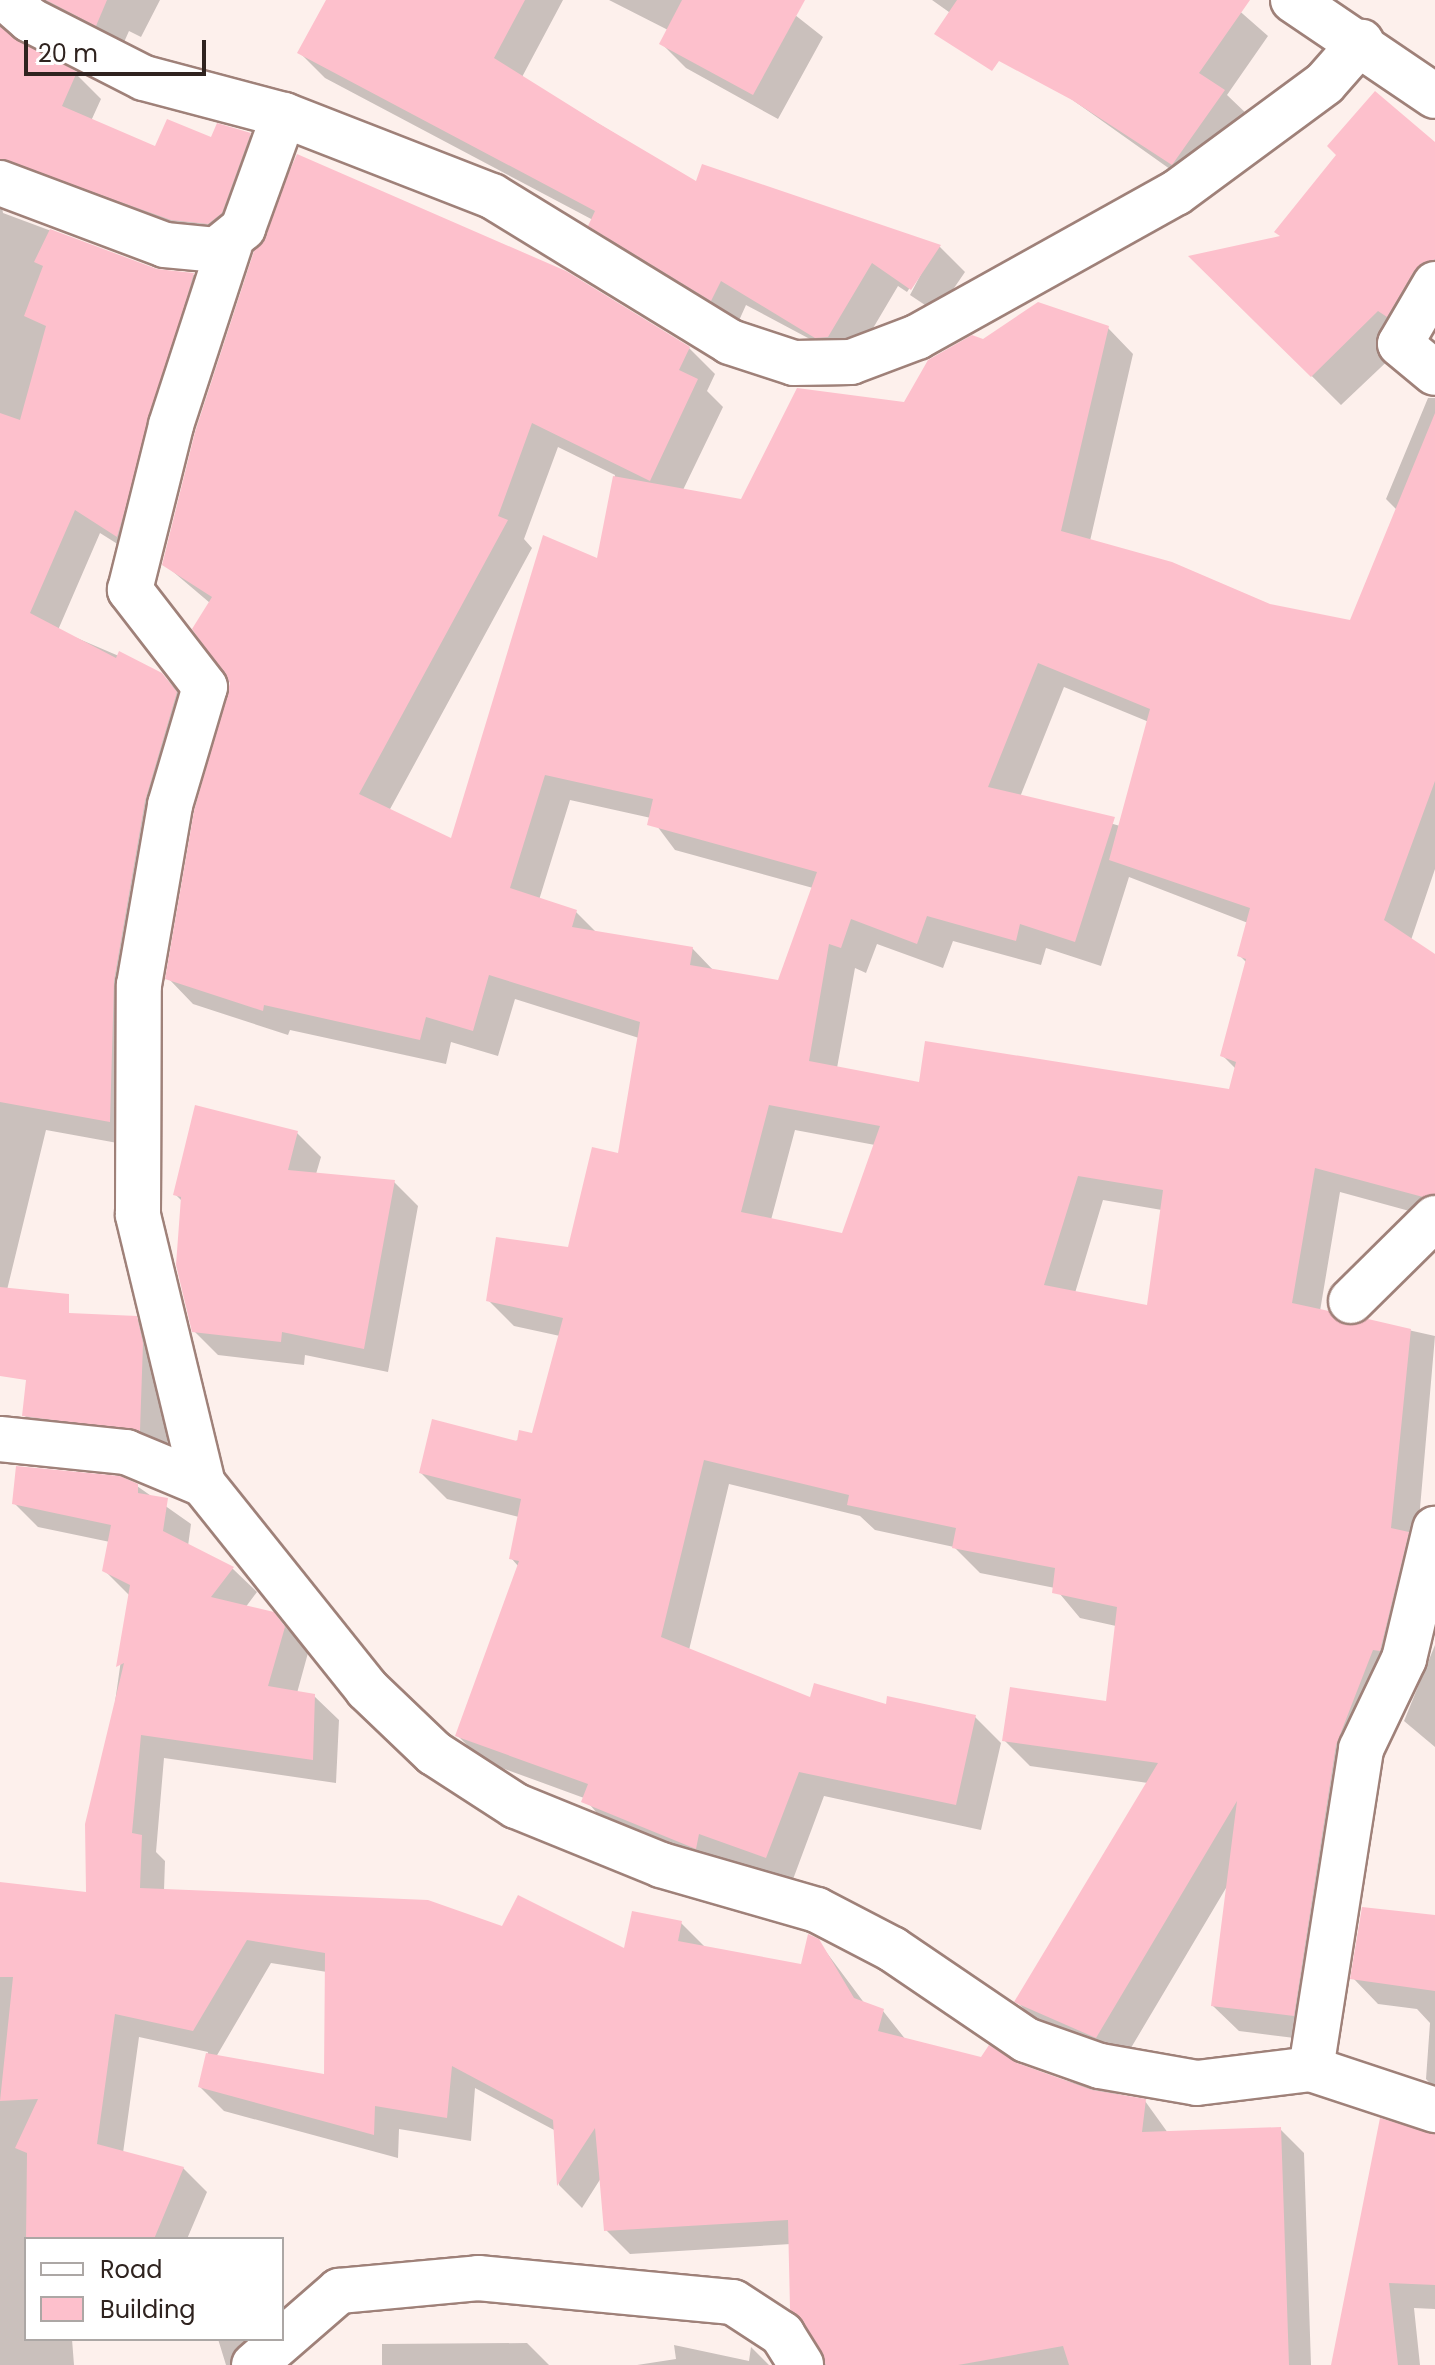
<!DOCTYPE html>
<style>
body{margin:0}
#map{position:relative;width:1435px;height:2365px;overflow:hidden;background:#fdf0ec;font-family:Poppins,sans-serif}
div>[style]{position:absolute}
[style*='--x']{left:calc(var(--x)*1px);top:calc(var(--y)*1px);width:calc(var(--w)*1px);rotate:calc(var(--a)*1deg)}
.shadow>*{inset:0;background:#0003}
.building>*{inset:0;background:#fdc0cc}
.roads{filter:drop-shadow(2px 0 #9f8179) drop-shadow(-2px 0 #9f8179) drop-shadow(0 2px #9f8179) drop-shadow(0 -2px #9f8179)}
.minor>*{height:44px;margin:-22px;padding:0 22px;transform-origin:22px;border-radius:22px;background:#fff}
span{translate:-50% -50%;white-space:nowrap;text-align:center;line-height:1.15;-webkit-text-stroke:7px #fff;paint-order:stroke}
.legend{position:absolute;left:24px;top:2237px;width:260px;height:104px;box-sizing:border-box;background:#fff;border:2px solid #aca7a5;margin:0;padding:10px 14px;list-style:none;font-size:24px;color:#2f231f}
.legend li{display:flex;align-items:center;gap:16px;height:40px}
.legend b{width:40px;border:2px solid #aca7a5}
.scale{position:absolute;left:24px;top:40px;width:182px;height:36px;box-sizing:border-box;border:4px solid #2f231f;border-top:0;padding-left:10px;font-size:24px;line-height:28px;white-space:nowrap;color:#2f231f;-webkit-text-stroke:6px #fff;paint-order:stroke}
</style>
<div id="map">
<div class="shadow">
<div style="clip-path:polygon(0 0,160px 0,141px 37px,129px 31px,121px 49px,50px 5px,24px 1px,7px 20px,11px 33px,75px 73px,101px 99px,91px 121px,156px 148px,250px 135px,275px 160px,246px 238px,1px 201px,3px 213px,156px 270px,194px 275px,219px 300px,143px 560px,100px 533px,58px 630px,161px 674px,187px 700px,134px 1146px,46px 1130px,7px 1290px,0 1288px)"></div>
<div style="clip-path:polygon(328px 0,563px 0,522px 77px,697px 184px,704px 166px,940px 247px,965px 272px,937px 313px,910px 295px,930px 257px,907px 292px,898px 286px,853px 362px,746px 305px,737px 325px,616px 250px,593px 220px,325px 78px,300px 53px)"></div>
<div style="clip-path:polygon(609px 0,776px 0,823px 37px,778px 119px,686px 68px,661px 43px,668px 30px)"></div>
<div style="clip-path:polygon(932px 0,1227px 0,1268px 36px,1227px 95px,1250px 117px,1198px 189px)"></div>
<div style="clip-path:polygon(1435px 146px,1435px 316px,1341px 405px,1192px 257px,1282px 237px)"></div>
<div style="clip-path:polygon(evenodd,1108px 328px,1133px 354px,1090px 541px,1269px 606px,1351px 622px,1414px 527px,1386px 499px,1428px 398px,1435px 398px,1435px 869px,1411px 940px,1435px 955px,1435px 1218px,1340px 1192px,1320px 1311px,1345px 1327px,1368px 1321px,1435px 1336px,1417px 1543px,1361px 1771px,1319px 2041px,1239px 2031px,1213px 2006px,1229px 1883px,1122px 2063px,1042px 2027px,1017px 2002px,1148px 1783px,1030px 1766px,1004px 1740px,1108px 1703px,1116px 1626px,1080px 1618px,1055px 1588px,980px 1573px,954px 1547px,875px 1530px,860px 1516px,729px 1484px,689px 1650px,812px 1700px,975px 1717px,1001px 1743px,981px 1830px,824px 1796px,792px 1882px,725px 1859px,722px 1873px,609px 1827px,584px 1798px,483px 1761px,457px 1735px,519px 1567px,511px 1558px,519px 1517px,447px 1499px,421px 1473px,533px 1435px,560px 1336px,514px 1326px,488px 1300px,570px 1249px,619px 1155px,639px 1038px,515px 999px,498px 1056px,451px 1042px,446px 1064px,290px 1030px,288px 1035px,193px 1004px,168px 978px,232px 683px,210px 603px,164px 564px,689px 348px,715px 374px,707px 391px,723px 407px,683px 490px,742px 501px,906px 405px,983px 342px,1108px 328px,558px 447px,615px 475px,599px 561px,452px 841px,389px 811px,532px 548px,524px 539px,558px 447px,1108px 328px,1064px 687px,1149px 722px,1120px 826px,1020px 797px,1064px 687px,1108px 328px,570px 800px,651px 818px,675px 850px,813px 888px,779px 982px,714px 971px,692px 948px,597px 933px,576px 912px,539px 900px,570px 800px,1108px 328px,1129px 877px,1248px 923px,1239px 955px,1247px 963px,1222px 1055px,1236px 1069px,1230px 1091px,920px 1085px,837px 1068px,855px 968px,866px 973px,877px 944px,943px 968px,953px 941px,1041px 965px,1046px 948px,1101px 966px,1129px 877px,1108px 328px,795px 1130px,875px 1145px,843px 1236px,771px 1220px,795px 1130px,1108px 328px,1103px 1200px,1162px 1210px,1149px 1307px,1075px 1293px,1103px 1200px)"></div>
<div style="clip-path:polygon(297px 1133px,321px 1157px,316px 1174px,394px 1182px,418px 1206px,388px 1372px,305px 1355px,304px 1365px,218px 1355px,194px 1331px,182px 1201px,175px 1194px)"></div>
<div style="clip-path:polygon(136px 1318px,164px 1346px,170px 1372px,167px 1458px,52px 1443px,24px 1415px)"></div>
<div style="clip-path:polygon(evenodd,137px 1486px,191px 1524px,188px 1546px,233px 1569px,257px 1592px,245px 1608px,273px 1614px,297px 1639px,308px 1653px,297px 1693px,314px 1696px,339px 1720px,336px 1783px,164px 1758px,156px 1852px,165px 1861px,164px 1891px,503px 1929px,625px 1951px,681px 1923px,705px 1947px,803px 1966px,818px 1941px,865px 2004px,883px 2011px,906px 2040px,1145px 2101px,1168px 2133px,1280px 2129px,1304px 2153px,1311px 2365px,824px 2365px,791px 2244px,630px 2254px,606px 2230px,601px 2178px,582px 2208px,559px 2185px,556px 2131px,475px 2088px,471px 2141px,399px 2129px,398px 2158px,224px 2111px,200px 2087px,208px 2052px,139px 2037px,123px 2153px,183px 2168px,207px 2192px,187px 2239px,26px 2239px,26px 2339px,72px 2339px,74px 2365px,0 2365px,0 1884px,88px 1894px,130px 1596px,105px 1571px,110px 1542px,38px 1527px,14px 1503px,137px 1486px,271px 1963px,327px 1972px,326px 2077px,216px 2057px,271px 1963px)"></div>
<div style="clip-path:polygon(1435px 1645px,1435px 1747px,1404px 1721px)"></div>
<div style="clip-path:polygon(1435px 1917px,1435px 2089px,1426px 2079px,1430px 2023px,1417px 2009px,1378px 2004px,1353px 1978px)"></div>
<div style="clip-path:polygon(1435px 2135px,1435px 2309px,1414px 2308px,1420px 2365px,1333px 2365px)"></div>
<div style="clip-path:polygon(282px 2304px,294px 2349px,280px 2365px,226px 2365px,218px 2339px,282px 2339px)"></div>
<div style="clip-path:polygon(527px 2343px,549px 2365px,382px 2365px,382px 2344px)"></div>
<div style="clip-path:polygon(674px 2345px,749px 2361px,751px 2347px,769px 2365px,637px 2365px,676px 2359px)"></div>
</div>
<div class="building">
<div style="clip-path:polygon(46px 0,107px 0,96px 26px)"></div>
<div style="clip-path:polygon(326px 0,525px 0,494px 58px,598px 123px,696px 181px,702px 164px,941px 245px,911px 290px,872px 263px,828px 337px,815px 338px,721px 281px,711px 301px,588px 226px,595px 211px,297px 53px)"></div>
<div style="clip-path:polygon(682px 0,805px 0,753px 95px,659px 44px)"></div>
<div style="clip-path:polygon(957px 0,1250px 0,1199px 73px,1225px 90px,1172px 165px,1072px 100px,999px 61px,992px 71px,934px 34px)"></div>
<div style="clip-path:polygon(0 27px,77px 72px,62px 106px,155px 146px,167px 119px,211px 137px,217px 123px,251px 133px,222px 213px,208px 224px,171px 220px,0 159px)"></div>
<div style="clip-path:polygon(1375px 91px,1435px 142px,1435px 259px,1414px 271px,1387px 317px,1378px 311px,1311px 377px,1188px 256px,1280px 236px,1274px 232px,1336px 155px,1327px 146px)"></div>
<div style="clip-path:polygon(evenodd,297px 154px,566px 271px,690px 347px,679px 370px,698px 379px,650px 481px,532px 423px,498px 516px,508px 520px,359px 794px,451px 838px,543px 535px,597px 558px,613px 476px,741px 499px,797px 388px,904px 402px,928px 360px,972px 335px,983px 339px,1038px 302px,1109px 326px,1061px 531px,1172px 562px,1270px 604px,1350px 620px,1435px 413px,1435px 781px,1384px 920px,1435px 954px,1435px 1194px,1423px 1197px,1315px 1168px,1292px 1303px,1329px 1311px,1345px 1325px,1368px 1319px,1411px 1329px,1391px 1528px,1409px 1532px,1380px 1651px,1373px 1650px,1336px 1745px,1294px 2016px,1211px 2006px,1237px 1801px,1096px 2038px,1014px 2002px,1158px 1763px,1002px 1741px,1010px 1687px,1106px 1701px,1117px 1607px,1052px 1593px,1055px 1568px,952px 1548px,956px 1528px,847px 1505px,849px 1495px,704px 1460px,661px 1637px,810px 1697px,814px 1683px,886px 1704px,887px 1696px,976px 1715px,956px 1805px,799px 1772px,766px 1858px,699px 1834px,696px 1849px,581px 1802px,588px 1784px,455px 1736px,519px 1561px,509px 1559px,521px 1499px,419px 1473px,432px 1419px,517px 1441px,519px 1430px,532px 1433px,563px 1318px,486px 1301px,496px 1237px,568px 1247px,592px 1147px,618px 1153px,640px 1022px,489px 975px,473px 1031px,426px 1017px,420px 1040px,264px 1005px,263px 1011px,165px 979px,194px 811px,230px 683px,192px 629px,212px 597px,162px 565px,195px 432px,254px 251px,297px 154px,1038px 663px,1150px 709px,1109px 860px,1250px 908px,1237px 956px,1246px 959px,1220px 1056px,1236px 1062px,1229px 1089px,925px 1041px,919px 1082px,809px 1061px,829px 944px,841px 948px,851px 919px,917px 944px,927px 916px,1016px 941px,1020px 924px,1075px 942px,1115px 817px,988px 787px,1038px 663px,297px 154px,545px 775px,653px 799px,647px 825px,817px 872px,778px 980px,690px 965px,693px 947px,572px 927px,577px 910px,510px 888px,545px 775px,297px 154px,769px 1105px,880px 1126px,842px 1233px,741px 1212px,769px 1105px,297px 154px,1078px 1176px,1163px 1190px,1147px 1305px,1044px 1285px,1078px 1176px)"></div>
<div style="clip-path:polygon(50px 229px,157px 269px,194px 273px,117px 537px,75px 510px,30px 613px,116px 658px,119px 651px,162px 673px,177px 692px,145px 801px,114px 981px,110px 1122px,0 1102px,0 413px,20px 420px,46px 326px,24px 316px,43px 266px,34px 262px)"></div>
<div style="clip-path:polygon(195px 1105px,298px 1131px,288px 1170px,395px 1180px,364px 1349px,282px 1332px,281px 1342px,192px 1332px,176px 1265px,181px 1197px,173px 1195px)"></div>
<div style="clip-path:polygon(0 1287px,69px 1294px,69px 1313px,137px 1316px,143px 1343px,140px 1431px,22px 1416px,26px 1380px,0 1376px)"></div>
<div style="clip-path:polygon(16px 1466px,120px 1476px,138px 1484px,138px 1493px,168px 1498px,163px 1531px,234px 1567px,211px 1597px,274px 1612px,285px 1627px,268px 1686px,315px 1694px,313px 1760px,141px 1735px,132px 1833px,142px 1835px,140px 1888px,428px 1900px,502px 1926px,518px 1895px,624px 1948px,632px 1911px,682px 1921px,678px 1941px,801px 1964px,808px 1934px,819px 1939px,854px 1998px,884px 2009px,878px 2031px,981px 2057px,989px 2045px,1017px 2063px,1092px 2090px,1146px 2099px,1142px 2132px,1281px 2127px,1289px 2365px,1069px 2365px,1063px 2346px,958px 2365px,826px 2365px,790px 2309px,788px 2220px,604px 2231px,595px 2128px,557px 2186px,553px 2120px,452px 2066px,447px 2118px,375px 2106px,374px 2135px,198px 2087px,206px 2053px,324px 2074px,325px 1953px,247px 1940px,193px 2031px,115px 2014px,97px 2144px,184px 2167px,154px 2239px,26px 2239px,27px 2153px,15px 2148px,38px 2099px,0 2101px,13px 1977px,0 1977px,0 1882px,86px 1892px,85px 1824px,124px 1663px,116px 1667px,130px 1585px,102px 1571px,111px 1525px,12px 1504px)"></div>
<div style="clip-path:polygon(1362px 1907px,1435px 1915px,1435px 1991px,1350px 1979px)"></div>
<div style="clip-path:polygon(1380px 2118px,1435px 2134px,1435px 2285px,1389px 2283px,1398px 2365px,1331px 2365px)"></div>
</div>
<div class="roads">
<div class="minor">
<div style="--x:7;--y:0;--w:30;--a:41"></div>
<div style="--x:30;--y:20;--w:128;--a:27"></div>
<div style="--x:144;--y:78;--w:145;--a:14.8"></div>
<div style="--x:284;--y:115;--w:223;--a:21.3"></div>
<div style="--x:492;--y:196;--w:279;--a:31.5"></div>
<div style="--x:730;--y:342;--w:67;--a:18.2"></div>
<div style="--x:794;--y:363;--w:57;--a:-1"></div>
<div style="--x:851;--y:362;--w:71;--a:-20.7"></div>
<div style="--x:917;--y:337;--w:296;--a:-29.1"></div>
<div style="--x:1176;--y:193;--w:185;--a:-36.4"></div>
<div style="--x:1325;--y:83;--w:55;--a:-48.7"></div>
<div style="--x:1293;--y:0;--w:171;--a:34.1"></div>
<div style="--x:0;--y:183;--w:176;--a:20.6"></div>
<div style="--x:165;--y:245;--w:51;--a:5.6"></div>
<div style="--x:216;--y:250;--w:35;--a:-39"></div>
<div style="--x:243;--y:228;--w:120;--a:-70.1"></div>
<div style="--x:1435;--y:284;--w:69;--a:120.3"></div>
<div style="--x:1400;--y:344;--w:45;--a:39.6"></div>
<div style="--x:1351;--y:1301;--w:118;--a:-44.7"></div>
<div style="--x:0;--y:1439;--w:127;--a:5.9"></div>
<div style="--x:126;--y:1452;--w:83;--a:22.6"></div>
<div style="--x:203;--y:1484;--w:263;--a:51.3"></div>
<div style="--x:367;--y:1689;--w:93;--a:43.7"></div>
<div style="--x:434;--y:1753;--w:98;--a:32.9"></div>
<div style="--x:516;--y:1806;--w:157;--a:22.1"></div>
<div style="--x:661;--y:1865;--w:162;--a:16.1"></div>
<div style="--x:817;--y:1910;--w:85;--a:27.5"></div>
<div style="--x:892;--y:1949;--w:162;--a:34.2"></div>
<div style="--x:1026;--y:2040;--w:78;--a:19.4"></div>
<div style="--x:1100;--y:2066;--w:98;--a:9.9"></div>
<div style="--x:1197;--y:2083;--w:115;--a:-7"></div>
<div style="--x:1311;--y:2069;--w:131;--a:18.3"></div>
<div style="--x:203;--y:1484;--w:277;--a:-103.6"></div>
<div style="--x:138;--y:1215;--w:230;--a:-89.8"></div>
<div style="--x:139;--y:985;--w:183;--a:-80.2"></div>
<div style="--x:170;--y:805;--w:123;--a:-73.5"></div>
<div style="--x:205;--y:687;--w:123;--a:-127.7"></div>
<div style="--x:130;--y:590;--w:170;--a:-76"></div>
<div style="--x:171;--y:425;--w:189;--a:-71.9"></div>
<div style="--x:1311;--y:2069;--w:324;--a:-81.1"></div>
<div style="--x:1361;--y:1749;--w:100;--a:-64.5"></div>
<div style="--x:1404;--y:1659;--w:134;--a:-76.6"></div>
<div style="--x:254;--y:2365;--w:113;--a:-41"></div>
<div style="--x:339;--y:2291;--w:140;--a:-5.3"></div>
<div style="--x:478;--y:2278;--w:256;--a:5.4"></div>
<div style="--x:733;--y:2302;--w:59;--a:33.1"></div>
<div style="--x:782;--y:2334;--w:36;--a:58"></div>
</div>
</div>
<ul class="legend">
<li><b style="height:10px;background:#fff"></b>Road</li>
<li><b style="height:22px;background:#fdc0cc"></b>Building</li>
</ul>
<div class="scale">20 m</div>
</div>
